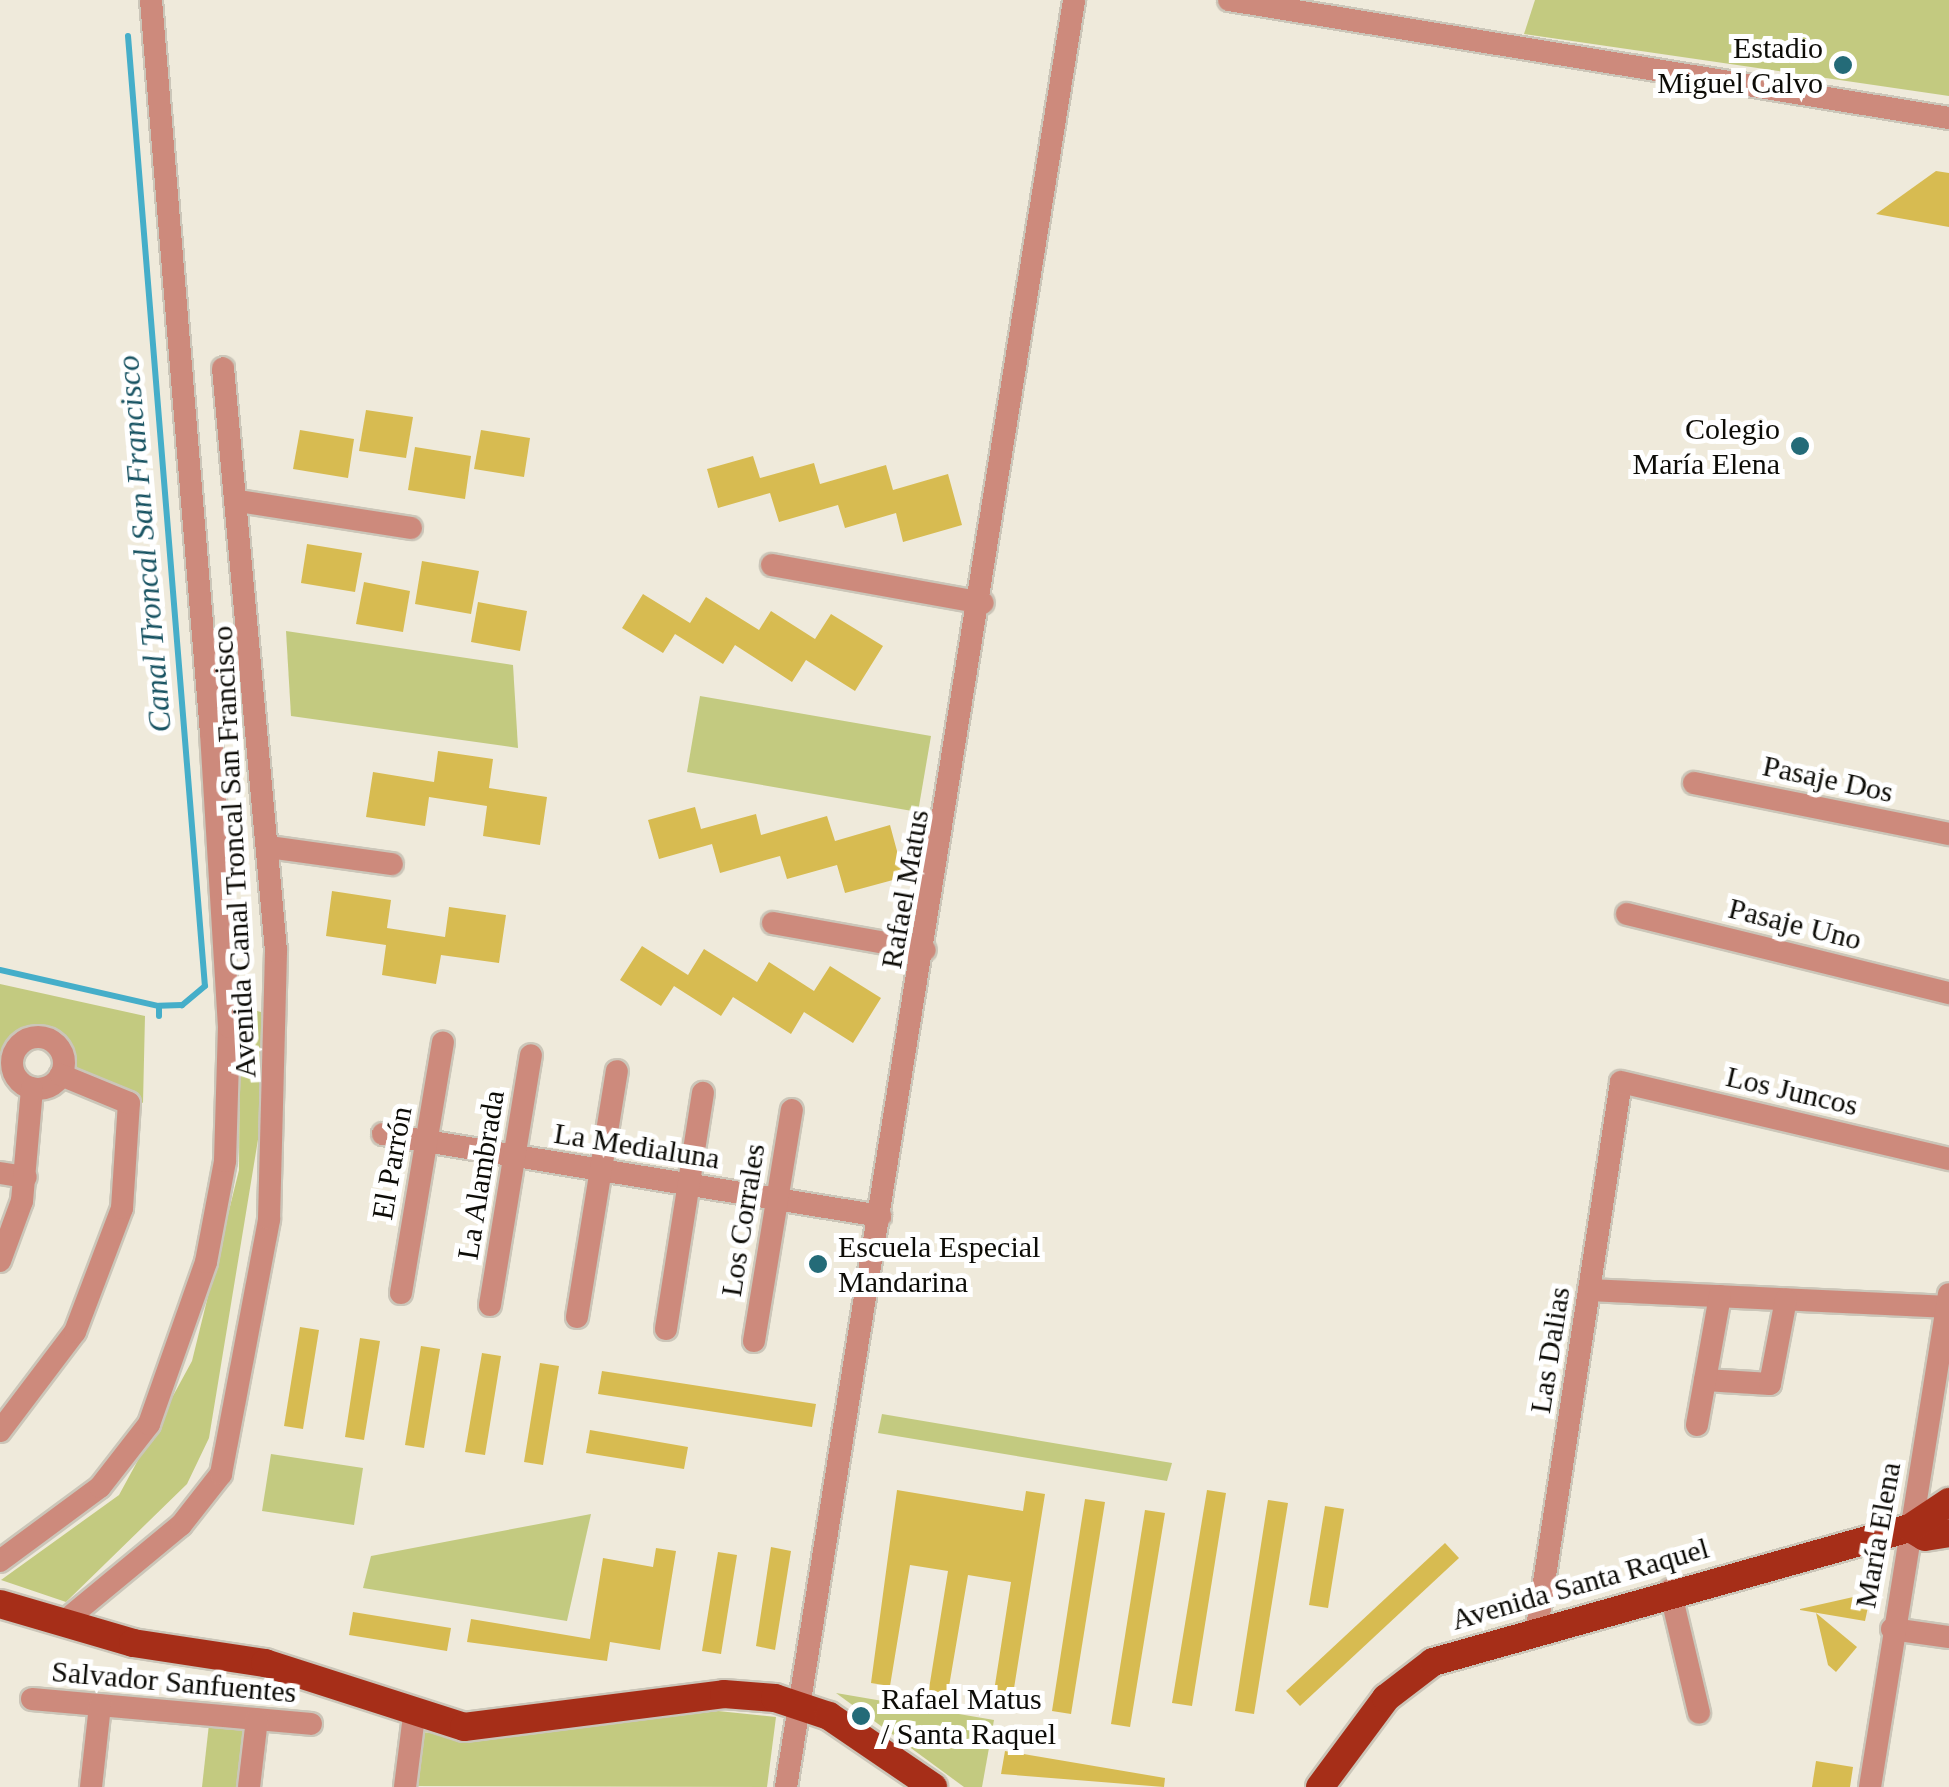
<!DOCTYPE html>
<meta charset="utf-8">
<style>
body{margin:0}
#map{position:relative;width:1949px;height:1787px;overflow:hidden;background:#efeadb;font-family:"Times New Roman",serif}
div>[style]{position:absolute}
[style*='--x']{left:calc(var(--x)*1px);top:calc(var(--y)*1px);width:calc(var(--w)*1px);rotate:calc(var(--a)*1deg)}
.green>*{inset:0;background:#c3ca80}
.stream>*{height:6px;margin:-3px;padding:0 3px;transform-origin:3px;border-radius:3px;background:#45aec9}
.building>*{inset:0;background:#d7bb51}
.roads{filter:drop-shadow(2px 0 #cbc6b9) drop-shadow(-2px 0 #cbc6b9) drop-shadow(0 2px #cbc6b9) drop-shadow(0 -2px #cbc6b9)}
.minor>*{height:22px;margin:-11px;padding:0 11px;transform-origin:11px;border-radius:11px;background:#cd8a7c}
.minor>.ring{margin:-11px;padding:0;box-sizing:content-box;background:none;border:22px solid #cd8a7c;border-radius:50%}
.major>*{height:28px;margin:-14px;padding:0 14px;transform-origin:14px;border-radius:14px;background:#a62e18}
.dots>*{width:28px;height:28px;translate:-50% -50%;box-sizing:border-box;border:5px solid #fff;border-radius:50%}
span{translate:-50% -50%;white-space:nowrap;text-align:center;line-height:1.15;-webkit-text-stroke:10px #fff;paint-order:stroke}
.poi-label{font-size:30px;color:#0d0c07}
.right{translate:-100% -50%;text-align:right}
.left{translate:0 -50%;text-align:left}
.street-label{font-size:30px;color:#0d0c07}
.water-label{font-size:32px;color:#185362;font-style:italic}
</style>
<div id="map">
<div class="green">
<div style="clip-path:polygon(1535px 0,1949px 0,1949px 96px,1524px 34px)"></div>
<div style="clip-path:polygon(286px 631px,513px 665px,518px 748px,291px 716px)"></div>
<div style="clip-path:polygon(700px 696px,931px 736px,918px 812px,687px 772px)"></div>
<div style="clip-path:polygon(0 984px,145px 1016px,143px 1103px,79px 1071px,56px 1035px,31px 1032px,0 1056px)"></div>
<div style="clip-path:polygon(240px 1007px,261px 1012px,264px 1103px,209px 1438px,187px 1484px,66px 1602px,1px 1580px,119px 1495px,192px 1361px,239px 1170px)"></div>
<div style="clip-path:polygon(882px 1414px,1172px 1463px,1167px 1481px,878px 1433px)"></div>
<div style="clip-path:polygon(271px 1454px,363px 1468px,354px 1525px,262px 1511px)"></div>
<div style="clip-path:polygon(591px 1514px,567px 1621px,363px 1588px,371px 1556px)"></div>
<div style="clip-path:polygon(836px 1693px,994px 1720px,982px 1787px,964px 1787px)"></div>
<div style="clip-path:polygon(718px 1711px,776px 1717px,767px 1787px,412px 1786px,419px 1732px,498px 1737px)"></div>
<div style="clip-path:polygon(209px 1724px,246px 1728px,240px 1787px,202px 1787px)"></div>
</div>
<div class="stream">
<div style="--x:128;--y:36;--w:953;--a:85.37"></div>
<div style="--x:205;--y:986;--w:30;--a:140"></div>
<div style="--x:182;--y:1005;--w:23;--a:178"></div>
<div style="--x:159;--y:1006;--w:10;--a:90"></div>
<div style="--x:0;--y:970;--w:163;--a:12.8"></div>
</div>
<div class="building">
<div style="clip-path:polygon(1936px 171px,1949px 173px,1949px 227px,1876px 214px)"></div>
<div style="clip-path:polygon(366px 410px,413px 417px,406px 458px,359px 451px)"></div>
<div style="clip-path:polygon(300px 430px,354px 439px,348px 478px,293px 469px)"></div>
<div style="clip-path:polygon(481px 430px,530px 438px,524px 477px,474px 469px)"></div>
<div style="clip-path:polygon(415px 447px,471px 456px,465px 499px,408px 490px)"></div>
<div style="clip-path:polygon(753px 456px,760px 478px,814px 463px,820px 484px,886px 465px,893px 490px,948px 474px,962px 525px,903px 542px,896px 513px,845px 528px,838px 505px,779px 522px,770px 493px,718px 508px,707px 469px)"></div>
<div style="clip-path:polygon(307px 544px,362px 553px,355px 592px,301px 583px)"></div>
<div style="clip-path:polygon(422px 561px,479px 571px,471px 614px,415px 604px)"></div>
<div style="clip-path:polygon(364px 582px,410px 591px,403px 632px,356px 624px)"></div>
<div style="clip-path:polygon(643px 594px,690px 623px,706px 597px,759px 630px,771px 611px,815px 639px,831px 614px,883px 646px,855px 691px,806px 660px,792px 682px,735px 645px,723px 664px,675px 634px,663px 653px,622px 628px)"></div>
<div style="clip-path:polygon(478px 602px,527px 611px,520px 651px,471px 642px)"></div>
<div style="clip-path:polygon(438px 751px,493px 759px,489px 788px,547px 797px,540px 845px,483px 836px,487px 806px,429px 797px,425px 826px,366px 817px,373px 772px,434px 782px)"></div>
<div style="clip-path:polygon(695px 807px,701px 829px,756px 814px,761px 835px,827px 816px,835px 841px,890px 825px,904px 877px,845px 893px,837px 865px,787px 879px,780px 856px,720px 873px,712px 844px,659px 859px,648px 820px)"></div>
<div style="clip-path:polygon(332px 891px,391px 900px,387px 928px,445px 937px,449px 907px,506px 915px,499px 963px,441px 955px,436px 984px,382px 975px,386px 945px,326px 936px)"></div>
<div style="clip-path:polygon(642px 946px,688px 975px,704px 949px,757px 982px,769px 962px,814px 991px,830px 966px,881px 998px,853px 1043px,804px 1012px,791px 1034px,733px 997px,721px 1016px,674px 986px,661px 1006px,620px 980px)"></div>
<div style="clip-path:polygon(300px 1327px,319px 1330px,303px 1429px,284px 1426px)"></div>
<div style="clip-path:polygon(360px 1338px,380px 1341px,364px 1440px,345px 1437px)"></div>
<div style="clip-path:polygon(421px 1346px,440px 1349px,424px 1448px,405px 1445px)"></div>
<div style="clip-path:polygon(482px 1353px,501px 1356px,485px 1455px,465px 1452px)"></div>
<div style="clip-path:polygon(540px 1363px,559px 1366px,543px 1465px,524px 1462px)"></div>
<div style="clip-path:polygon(602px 1371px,816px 1404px,812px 1427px,598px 1394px)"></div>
<div style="clip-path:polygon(590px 1430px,688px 1447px,684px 1469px,586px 1453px)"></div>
<div style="clip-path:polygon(897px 1490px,1023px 1511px,1026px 1491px,1045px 1494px,1011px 1707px,992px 1704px,1011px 1582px,968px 1575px,947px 1698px,928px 1695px,948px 1571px,910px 1565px,890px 1686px,871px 1683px)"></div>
<div style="clip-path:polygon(1207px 1490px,1226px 1493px,1192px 1706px,1172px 1703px)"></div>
<div style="clip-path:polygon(1085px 1499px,1105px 1502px,1071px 1714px,1052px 1711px)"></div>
<div style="clip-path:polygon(1268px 1500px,1288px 1503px,1254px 1714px,1235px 1711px)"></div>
<div style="clip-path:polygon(1325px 1506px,1344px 1509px,1328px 1608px,1309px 1605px)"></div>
<div style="clip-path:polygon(1145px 1510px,1165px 1513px,1130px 1727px,1111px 1724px)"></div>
<div style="clip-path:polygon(1445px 1543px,1459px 1558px,1300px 1706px,1286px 1691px)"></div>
<div style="clip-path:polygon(771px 1547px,791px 1551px,775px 1650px,756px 1646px)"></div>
<div style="clip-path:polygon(656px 1548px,676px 1551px,660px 1650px,610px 1642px,607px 1661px,467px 1642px,471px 1619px,590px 1639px,603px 1558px,653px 1567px)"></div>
<div style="clip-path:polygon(718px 1552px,737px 1555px,721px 1654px,702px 1651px)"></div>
<div style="clip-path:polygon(1871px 1593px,1865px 1621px,1800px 1610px,1800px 1609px)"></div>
<div style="clip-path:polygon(353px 1612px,451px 1628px,447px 1651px,349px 1635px)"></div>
<div style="clip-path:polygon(1816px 1613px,1857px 1647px,1836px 1672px,1828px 1665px)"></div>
<div style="clip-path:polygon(1005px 1751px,1165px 1778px,1164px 1787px,1001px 1774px)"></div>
<div style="clip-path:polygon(1816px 1761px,1853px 1767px,1850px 1787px,1812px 1787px)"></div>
</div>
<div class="roads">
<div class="minor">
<div style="--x:1229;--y:0;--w:730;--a:9.31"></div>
<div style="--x:239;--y:501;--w:174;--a:8.9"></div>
<div style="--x:772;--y:565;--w:214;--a:10.2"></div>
<div style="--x:1694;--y:783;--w:260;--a:11.3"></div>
<div style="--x:269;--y:847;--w:124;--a:7.9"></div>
<div style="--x:1627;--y:914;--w:332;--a:13.8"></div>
<div style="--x:773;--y:923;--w:154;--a:10.1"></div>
<div class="ring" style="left:12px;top:1037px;width:30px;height:30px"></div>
<div style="--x:383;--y:1134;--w:504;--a:9.37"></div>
<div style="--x:0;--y:1173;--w:26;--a:9"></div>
<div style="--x:0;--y:1261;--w:64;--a:-69.9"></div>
<div style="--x:22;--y:1201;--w:113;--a:-84.9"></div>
<div style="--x:1589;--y:1290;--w:360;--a:2.7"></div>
<div style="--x:401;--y:1293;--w:254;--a:-80.5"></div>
<div style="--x:490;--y:1305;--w:253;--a:-80.7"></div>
<div style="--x:577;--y:1317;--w:249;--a:-80.8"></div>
<div style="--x:666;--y:1329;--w:239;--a:-81.1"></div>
<div style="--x:754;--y:1341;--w:234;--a:-80.7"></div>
<div style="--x:1705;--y:1380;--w:65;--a:3.5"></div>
<div style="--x:1770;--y:1384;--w:86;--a:-79.3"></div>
<div style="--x:1697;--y:1425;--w:131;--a:-79.9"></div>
<div style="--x:0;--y:1431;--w:124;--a:-52.9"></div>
<div style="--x:75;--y:1332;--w:133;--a:-69.2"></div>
<div style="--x:122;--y:1208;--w:105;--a:-86.2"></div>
<div style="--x:129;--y:1103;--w:74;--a:-157.6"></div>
<div style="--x:0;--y:1561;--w:124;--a:-36.5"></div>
<div style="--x:100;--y:1487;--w:80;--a:-52.1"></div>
<div style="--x:149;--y:1424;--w:172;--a:-70.6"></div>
<div style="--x:206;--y:1262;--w:103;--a:-79.3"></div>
<div style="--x:225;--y:1161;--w:134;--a:-88.3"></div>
<div style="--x:229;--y:1027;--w:295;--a:-93.5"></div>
<div style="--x:211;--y:733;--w:735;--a:-94.68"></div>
<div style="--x:1670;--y:1590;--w:126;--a:76.7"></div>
<div style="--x:66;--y:1620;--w:149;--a:-39.6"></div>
<div style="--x:181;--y:1525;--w:65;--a:-51.9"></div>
<div style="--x:221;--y:1474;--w:259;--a:-79.3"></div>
<div style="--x:269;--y:1219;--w:268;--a:-88.5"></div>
<div style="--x:276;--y:951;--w:585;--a:-95.19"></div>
<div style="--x:1537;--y:1628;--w:552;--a:-81.25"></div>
<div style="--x:1621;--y:1082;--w:337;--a:13.2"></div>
<div style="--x:1892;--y:1629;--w:58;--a:8"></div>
<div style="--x:32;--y:1699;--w:280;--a:5.1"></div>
<div style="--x:91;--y:1787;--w:82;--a:-83.7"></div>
<div style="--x:249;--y:1787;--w:68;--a:-83.3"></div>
<div style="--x:405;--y:1787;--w:72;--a:-82.8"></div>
<div style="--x:786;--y:1787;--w:1810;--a:-80.84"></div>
<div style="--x:1870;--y:1787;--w:499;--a:-80.9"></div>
</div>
<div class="major">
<div style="--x:1910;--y:1528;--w:17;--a:31"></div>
<div style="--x:1925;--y:1537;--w:24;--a:-9"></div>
<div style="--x:0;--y:1604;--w:139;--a:16.3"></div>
<div style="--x:133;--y:1643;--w:134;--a:8.6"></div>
<div style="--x:265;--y:1663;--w:209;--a:17.8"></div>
<div style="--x:464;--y:1727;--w:262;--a:-7.2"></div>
<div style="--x:724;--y:1694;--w:51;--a:4.5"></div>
<div style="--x:775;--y:1698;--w:57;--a:18.4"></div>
<div style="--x:829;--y:1716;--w:126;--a:34.3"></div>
<div style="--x:1320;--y:1787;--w:111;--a:-53.4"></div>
<div style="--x:1386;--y:1698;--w:59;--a:-37.5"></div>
<div style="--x:1433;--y:1662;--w:495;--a:-15.7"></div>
<div style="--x:1910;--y:1528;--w:47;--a:-33.7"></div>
</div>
</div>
<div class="dots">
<div style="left:1843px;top:65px;background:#246b78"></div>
<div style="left:1800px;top:446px;background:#246b78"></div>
<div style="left:818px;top:1264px;background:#246b78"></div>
<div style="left:861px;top:1716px;background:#246b78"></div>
</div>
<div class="poi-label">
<span class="right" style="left:1823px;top:65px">Estadio<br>Miguel Calvo</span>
<span class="right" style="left:1780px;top:446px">Colegio<br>María Elena</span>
<span class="left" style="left:838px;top:1264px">Escuela Especial<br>Mandarina</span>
<span class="left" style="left:881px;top:1716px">Rafael Matus<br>/ Santa Raquel</span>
</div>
<div class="street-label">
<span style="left:1828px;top:779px;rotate:12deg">Pasaje Dos</span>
<span style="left:234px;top:852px;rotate:-93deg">Avenida Canal Troncal San Francisco</span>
<span style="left:905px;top:889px;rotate:-80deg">Rafael Matus</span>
<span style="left:1795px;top:924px;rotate:14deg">Pasaje Uno</span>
<span style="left:1792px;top:1091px;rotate:13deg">Los Juncos</span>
<span style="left:637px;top:1146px;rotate:9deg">La Medialuna</span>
<span style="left:392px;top:1163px;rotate:-80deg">El Parrón</span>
<span style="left:481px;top:1175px;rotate:-81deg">La Alambrada</span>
<span style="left:743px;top:1220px;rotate:-81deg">Los Corrales</span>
<span style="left:1550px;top:1350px;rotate:-81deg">Las Dalias</span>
<span style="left:1878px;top:1535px;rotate:-80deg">María Elena</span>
<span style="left:1580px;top:1584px;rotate:-16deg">Avenida Santa Raquel</span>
<span style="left:174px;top:1682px;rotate:5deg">Salvador Sanfuentes</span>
</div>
<div class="water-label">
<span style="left:144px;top:544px;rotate:-95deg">Canal Troncal San Francisco</span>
</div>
</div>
